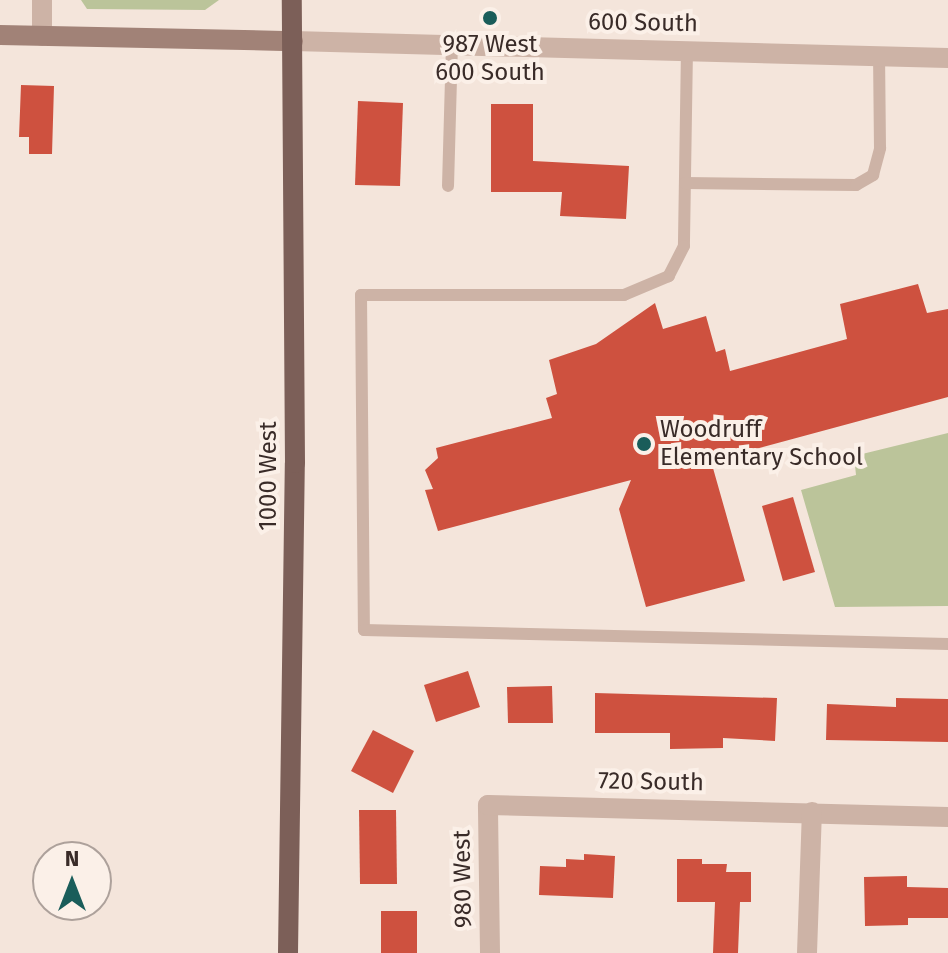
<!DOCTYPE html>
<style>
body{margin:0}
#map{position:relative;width:948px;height:953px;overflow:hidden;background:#f4e5db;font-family:"Fira Sans",sans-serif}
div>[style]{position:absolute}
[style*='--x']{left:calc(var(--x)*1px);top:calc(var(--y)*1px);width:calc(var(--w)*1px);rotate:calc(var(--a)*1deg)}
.green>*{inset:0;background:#bbc49a}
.building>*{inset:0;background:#ce513f}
.service>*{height:12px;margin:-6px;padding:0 6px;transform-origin:6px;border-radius:6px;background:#cdb3a6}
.minor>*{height:20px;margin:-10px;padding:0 10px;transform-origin:10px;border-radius:10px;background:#cdb3a6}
.tertiary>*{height:20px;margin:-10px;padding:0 10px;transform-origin:10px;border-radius:10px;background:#cdb3a6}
.secondary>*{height:20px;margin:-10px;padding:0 10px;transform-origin:10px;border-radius:10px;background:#a18277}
.primary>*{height:20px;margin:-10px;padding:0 10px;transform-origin:10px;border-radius:10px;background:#7c5f58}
.dots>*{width:22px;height:22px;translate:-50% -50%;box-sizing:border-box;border:4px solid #fbf0e8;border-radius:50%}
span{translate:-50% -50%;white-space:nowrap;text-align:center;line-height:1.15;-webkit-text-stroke:8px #fbf0e8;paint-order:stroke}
.street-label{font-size:24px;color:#392b28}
.poi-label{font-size:24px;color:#392b28}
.left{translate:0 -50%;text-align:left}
.north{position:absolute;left:32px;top:841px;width:80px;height:80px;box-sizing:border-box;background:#fbf0e8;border:2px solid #ada19b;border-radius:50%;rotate:0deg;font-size:22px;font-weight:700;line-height:32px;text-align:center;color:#392b28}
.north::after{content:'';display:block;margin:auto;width:28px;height:36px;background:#1a5d5a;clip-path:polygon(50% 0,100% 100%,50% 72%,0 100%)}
</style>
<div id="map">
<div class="green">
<div style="clip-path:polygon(81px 0,219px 0,205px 10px,87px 9px)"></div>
<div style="clip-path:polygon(948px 433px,948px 606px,835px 607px,801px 490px,856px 475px,854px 456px)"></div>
</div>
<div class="building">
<div style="clip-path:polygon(21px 85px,54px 86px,52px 154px,29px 154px,29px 137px,19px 137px)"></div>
<div style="clip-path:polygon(358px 101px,403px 103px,400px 186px,355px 185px)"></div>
<div style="clip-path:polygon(491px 104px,533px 104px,533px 161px,629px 166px,626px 219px,560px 216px,562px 192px,491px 192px)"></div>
<div style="clip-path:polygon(918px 284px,927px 313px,948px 309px,948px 397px,711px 461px,745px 581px,646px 607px,619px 509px,631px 480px,438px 531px,425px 490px,433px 489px,425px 470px,438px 458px,436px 448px,552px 418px,546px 398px,557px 394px,549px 360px,596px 344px,655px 303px,663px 329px,706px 316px,716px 352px,725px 349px,730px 371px,847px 339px,840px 304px)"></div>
<div style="clip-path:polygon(793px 497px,815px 572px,783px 581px,762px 506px)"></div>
<div style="clip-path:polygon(468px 671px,480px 707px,436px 722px,424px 685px)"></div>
<div style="clip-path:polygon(552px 686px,553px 723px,508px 723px,507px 687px)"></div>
<div style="clip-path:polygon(595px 693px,777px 698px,775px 741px,723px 738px,723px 748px,670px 749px,670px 733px,595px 733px)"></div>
<div style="clip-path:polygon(896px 698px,948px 699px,948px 742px,826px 740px,827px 704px,896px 707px)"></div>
<div style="clip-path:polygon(373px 730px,414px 751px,393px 793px,351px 771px)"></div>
<div style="clip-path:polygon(359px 810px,396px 810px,397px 884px,360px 884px)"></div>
<div style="clip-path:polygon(584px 854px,615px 856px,613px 898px,539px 895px,540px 866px,566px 867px,566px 859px,584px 860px)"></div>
<div style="clip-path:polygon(677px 859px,702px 859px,702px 864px,727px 864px,726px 872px,751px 872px,751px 902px,740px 902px,738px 953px,713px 953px,715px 902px,677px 902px)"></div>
<div style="clip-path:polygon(907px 876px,907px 887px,948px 888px,948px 918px,908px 918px,908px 925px,865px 926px,864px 877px)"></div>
<div style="clip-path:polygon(381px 911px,417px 911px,417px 953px,381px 953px)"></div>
</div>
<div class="service">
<div style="--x:687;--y:49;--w:197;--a:90.9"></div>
<div style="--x:684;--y:246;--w:34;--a:117"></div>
<div style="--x:669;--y:276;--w:49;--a:157.1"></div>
<div style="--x:624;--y:295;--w:263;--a:180"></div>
<div style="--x:361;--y:295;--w:335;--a:89.5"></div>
<div style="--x:364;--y:630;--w:584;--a:1.37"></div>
<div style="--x:685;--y:183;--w:171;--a:0.7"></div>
<div style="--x:856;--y:185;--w:20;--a:-30"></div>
<div style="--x:873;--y:175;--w:28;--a:-75"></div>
<div style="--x:880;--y:148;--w:92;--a:-90.6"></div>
<div style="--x:448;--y:186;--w:141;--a:-88.4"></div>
</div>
<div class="minor">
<div style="--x:42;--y:36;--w:36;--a:-90"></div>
<div style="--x:490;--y:953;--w:148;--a:-90.8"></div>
<div style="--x:488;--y:805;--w:460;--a:1.5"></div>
<div style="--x:807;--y:953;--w:141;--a:-88"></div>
</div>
<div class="tertiary">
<div style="--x:293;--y:41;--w:655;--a:1.49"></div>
</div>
<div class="secondary">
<div style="--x:0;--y:35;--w:293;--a:1.2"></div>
</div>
<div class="primary">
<div style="--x:288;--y:953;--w:490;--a:-89.2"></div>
<div style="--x:295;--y:463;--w:463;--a:-90.4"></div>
</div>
<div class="dots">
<div style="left:490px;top:18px;background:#1a5d5a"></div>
<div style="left:644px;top:444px;background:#1a5d5a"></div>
</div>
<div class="street-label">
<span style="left:643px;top:23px;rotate:1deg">600 South</span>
<span style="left:269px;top:476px;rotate:-90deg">1000 West</span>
<span style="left:651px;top:782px;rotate:1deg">720 South</span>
<span style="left:463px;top:879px;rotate:-91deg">980 West</span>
</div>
<div class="poi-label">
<span style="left:490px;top:59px">987 West<br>600 South</span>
<span class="left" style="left:660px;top:444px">Woodruff<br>Elementary School</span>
</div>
<div class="north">N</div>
</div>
